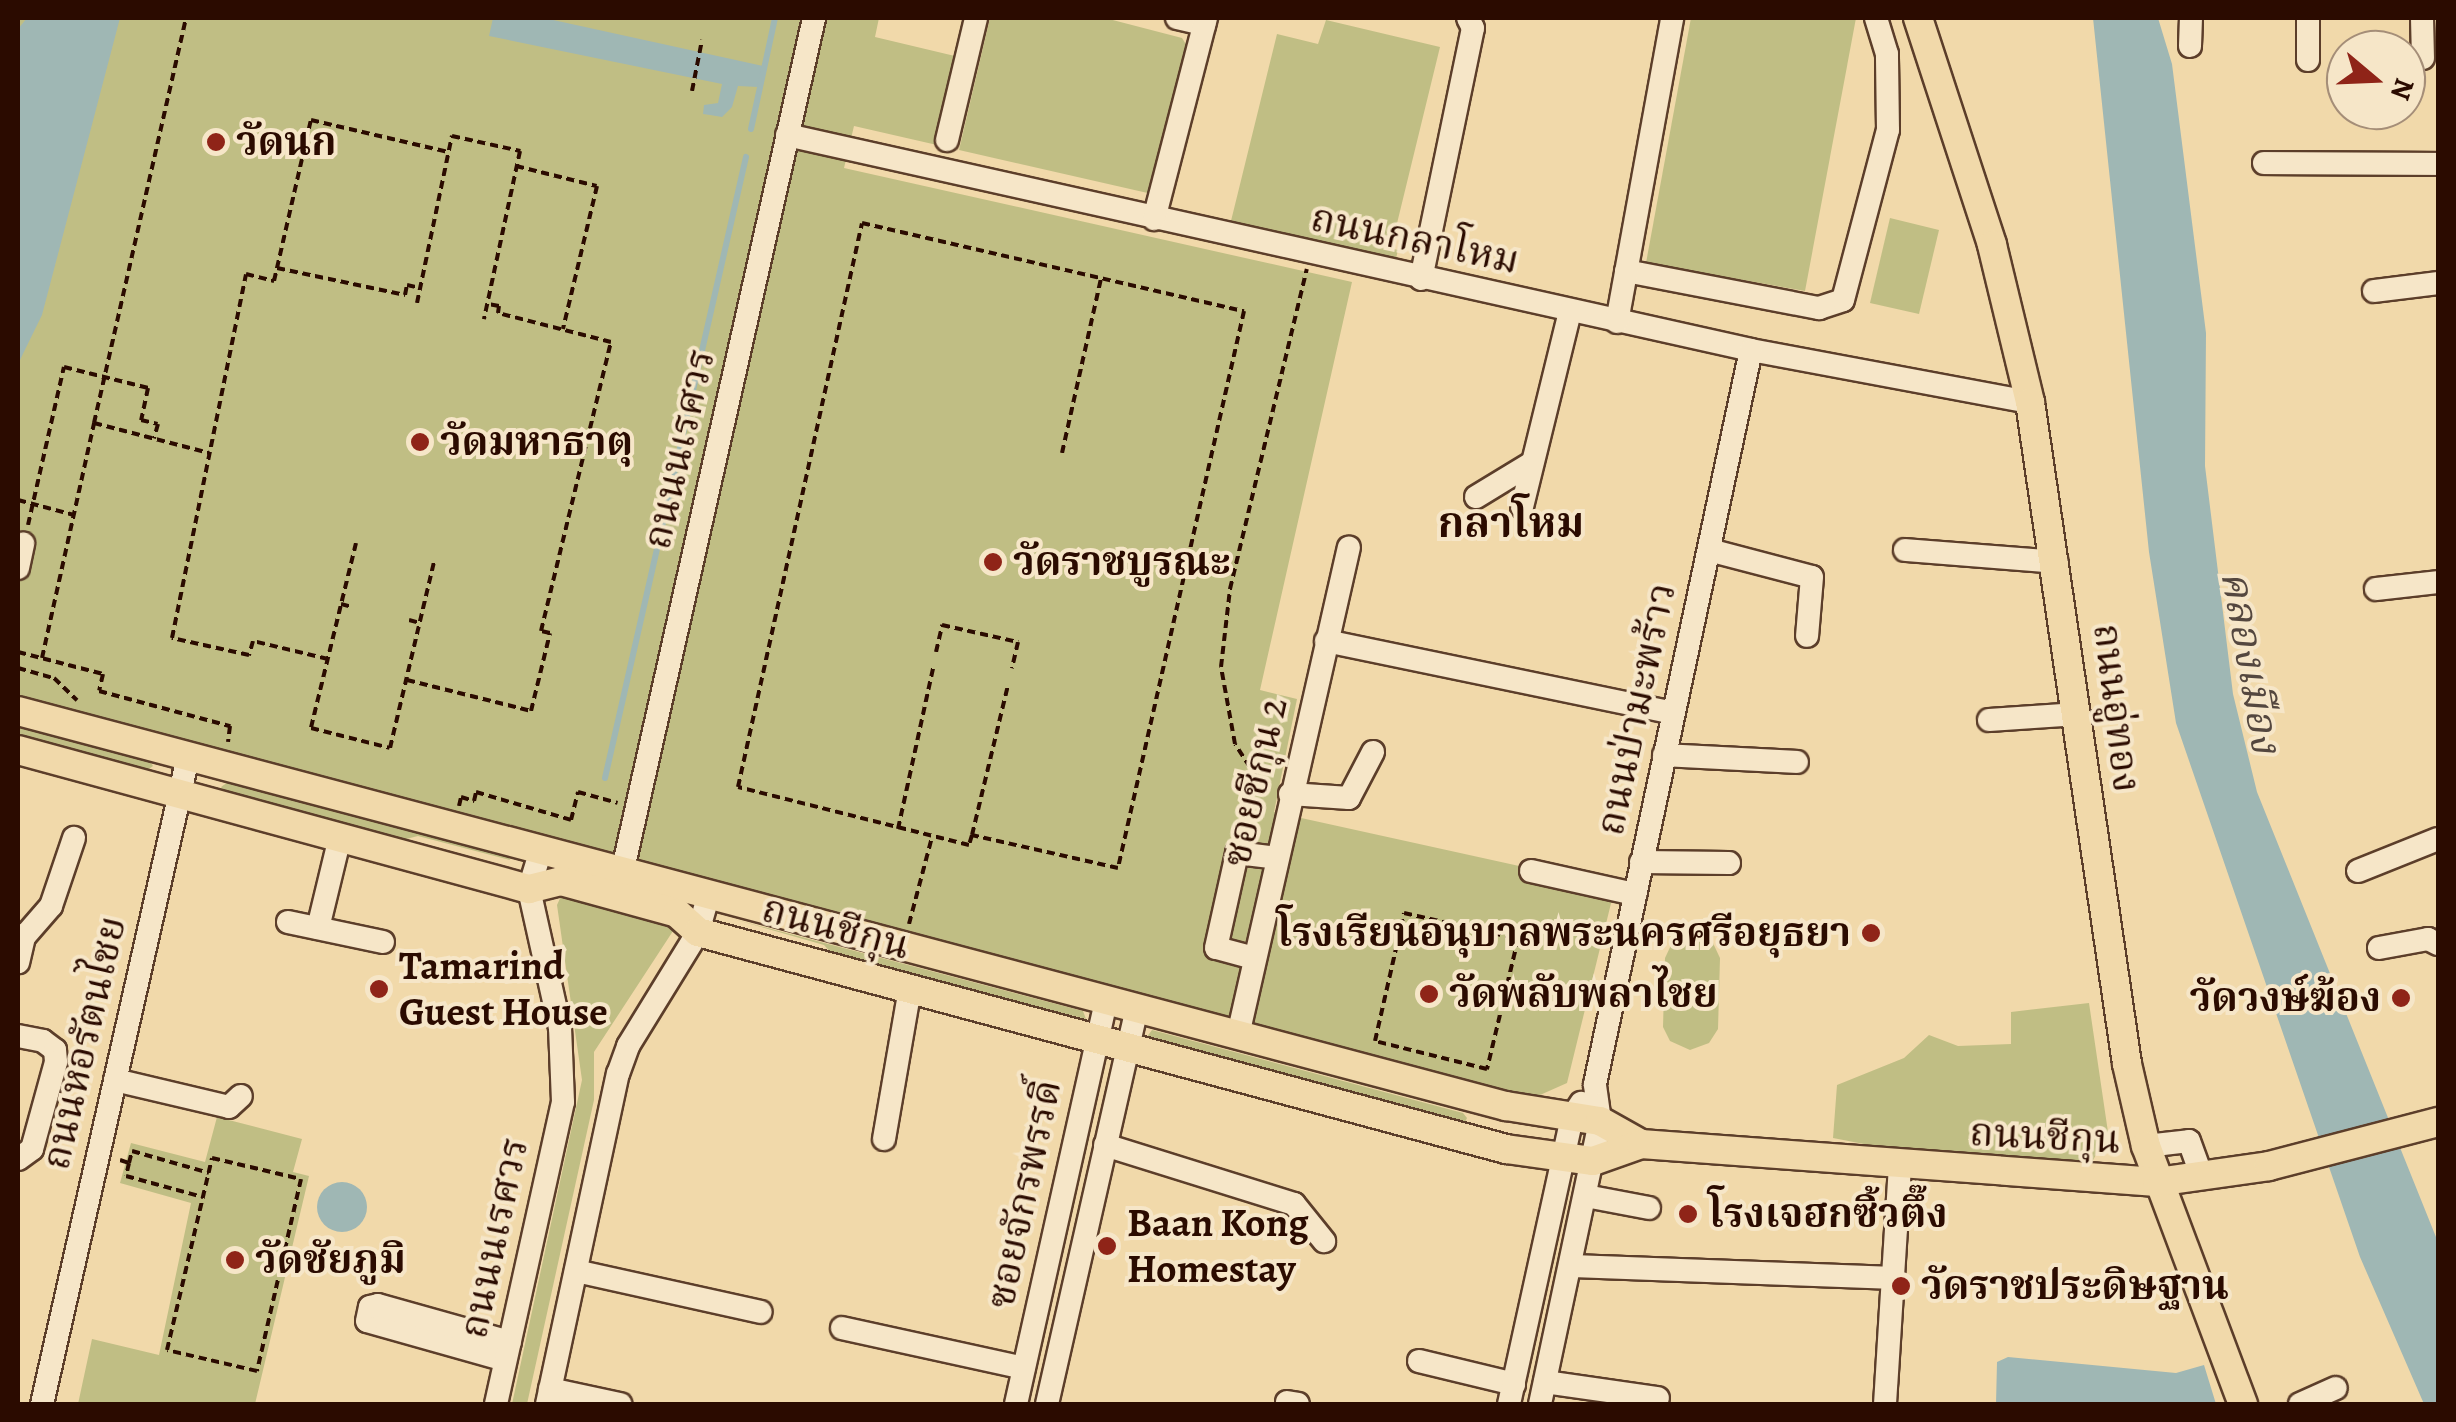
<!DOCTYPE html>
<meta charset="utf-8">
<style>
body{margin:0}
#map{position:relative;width:2456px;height:1422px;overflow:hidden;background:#f1d9aa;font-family:Alegreya,"Noto Serif Thai",serif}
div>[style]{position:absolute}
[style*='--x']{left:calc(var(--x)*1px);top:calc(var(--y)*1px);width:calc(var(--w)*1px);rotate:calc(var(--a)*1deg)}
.green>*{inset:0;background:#c0be84}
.water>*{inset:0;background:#9fb7b4}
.round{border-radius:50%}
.stream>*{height:6px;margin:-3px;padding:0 3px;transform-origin:3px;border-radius:3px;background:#9fb7b4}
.path>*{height:4px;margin-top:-2px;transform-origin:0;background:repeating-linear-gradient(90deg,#2b0b00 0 8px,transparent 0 13px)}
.roads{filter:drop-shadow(2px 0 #5c3e2a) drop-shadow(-2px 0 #5c3e2a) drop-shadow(0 2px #5c3e2a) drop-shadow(0 -2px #5c3e2a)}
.minor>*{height:22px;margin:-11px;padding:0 11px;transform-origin:11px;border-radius:11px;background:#f6e6c8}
.major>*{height:28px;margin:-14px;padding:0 14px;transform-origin:14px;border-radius:14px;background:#f1d9aa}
.dots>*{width:28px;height:28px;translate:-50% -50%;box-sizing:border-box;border:5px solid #f6e6c8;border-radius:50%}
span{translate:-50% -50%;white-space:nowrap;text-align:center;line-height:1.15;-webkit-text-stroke:8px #f6e6c8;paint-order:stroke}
.poi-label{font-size:40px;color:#2b0b00;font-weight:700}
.left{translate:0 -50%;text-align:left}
.right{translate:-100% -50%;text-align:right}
.street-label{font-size:40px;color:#2b0b00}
.neighbourhood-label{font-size:42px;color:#2b0b00;font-weight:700}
.water-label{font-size:42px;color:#54473f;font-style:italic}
.frame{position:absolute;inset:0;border:20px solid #2b0b00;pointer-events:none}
.north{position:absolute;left:2326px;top:30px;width:100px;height:100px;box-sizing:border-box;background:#f6e6c8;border:2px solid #a58e78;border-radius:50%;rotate:109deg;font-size:28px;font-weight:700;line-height:40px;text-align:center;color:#2b0b00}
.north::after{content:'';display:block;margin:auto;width:35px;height:45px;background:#8f2418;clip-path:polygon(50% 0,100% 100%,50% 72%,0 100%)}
</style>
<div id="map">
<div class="green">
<div style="clip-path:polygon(18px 18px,879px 18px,875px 37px,959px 57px,937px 145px,854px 126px,844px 168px,1352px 282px,1260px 690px,1297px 699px,1274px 812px,1615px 887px,1567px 1083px,1531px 1099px,18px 698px)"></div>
<div style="clip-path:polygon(990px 18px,1105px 18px,1182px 38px,1187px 46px,1152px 194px,959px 150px)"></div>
<div style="clip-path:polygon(1691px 18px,1856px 18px,1805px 291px,1646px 263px)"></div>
<div style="clip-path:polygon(1326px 20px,1440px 47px,1391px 248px,1398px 250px,1395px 263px,1230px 225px,1277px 34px,1318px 44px)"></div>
<div style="clip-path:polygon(1890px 218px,1939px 230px,1919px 314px,1870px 303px)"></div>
<div style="clip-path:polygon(18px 725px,149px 760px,153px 766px,146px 771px,18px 737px)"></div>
<div style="clip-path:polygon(228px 782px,509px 857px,510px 860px,418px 836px,402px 840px,225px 792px,221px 787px)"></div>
<div style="clip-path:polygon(562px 894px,671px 925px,673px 931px,594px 1052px,594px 1100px,527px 1404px,512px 1404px,582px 1080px,557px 905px)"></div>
<div style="clip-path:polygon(733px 919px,1083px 1011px,1086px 1019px,834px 956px,824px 945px)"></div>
<div style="clip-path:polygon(1695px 934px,1712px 941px,1720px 958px,1718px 1029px,1709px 1043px,1690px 1050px,1670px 1041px,1663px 1027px,1665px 958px,1673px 941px)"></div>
<div style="clip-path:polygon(2089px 1003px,2108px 1132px,2090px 1166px,1900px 1151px,1833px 1138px,1837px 1085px,1904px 1058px,1929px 1035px,1958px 1046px,2011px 1044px,2011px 1012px)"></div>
<div style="clip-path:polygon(1152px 1030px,1463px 1113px,1467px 1118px,1464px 1124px,1146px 1038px)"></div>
<div style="clip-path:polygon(217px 1117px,302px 1139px,293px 1172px,309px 1176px,255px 1404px,78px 1404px,92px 1339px,159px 1355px,191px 1203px,120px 1183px,131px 1143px,205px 1162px)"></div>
</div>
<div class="water">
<div style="clip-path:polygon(27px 18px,120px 18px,42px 315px,18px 364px,18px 29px)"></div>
<div style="clip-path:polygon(493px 18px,544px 18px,763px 66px,758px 87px,738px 86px,732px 107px,722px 117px,710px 115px,703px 114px,704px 105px,718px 103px,722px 84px,489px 36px)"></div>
<div style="clip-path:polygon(2093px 18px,2158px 18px,2172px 64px,2206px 333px,2205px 466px,2233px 694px,2257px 792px,2438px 1242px,2438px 1404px,2424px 1404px,2360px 1257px,2176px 723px,2149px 552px)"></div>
<div class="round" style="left:317px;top:1182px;width:50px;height:50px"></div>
<div style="clip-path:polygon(2008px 1357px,2176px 1373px,2204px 1365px,2216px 1404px,1996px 1404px,1997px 1362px)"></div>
</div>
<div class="stream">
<div style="--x:751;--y:129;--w:114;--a:-77.8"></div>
<div style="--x:605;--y:778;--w:637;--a:-77.21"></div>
</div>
<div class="path">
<div style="--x:692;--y:91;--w:52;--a:-78.9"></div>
<div style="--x:516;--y:166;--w:83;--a:13.9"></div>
<div style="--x:597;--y:186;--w:147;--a:103.4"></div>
<div style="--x:862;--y:223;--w:392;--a:13"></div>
<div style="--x:1244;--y:311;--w:571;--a:102.75"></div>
<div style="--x:1118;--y:868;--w:150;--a:-167.3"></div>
<div style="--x:972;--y:835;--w:10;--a:107"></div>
<div style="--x:969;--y:845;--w:238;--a:-165.9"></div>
<div style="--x:738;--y:787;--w:577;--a:-77.6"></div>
<div style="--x:277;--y:268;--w:131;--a:11.9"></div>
<div style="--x:405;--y:295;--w:10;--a:-79"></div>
<div style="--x:407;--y:285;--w:13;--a:13"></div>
<div style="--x:417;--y:303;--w:171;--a:-78.2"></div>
<div style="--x:452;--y:136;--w:70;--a:12.4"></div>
<div style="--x:520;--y:151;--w:172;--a:102.1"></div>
<div style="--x:94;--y:423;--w:415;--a:-77.2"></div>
<div style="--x:1062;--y:453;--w:179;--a:-77.4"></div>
<div style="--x:18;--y:500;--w:58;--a:15"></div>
<div style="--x:28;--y:525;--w:162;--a:-77.2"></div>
<div style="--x:64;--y:367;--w:87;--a:14"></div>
<div style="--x:148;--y:388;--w:33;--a:102"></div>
<div style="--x:141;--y:420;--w:17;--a:13"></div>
<div style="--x:158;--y:424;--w:15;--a:106"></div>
<div style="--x:356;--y:543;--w:190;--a:103.7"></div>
<div style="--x:311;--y:728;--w:81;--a:14.2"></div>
<div style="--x:390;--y:748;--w:191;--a:-76.7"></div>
<div style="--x:341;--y:604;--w:11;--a:15"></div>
<div style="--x:409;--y:620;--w:11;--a:15"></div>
<div style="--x:18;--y:652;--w:88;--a:14.5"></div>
<div style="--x:103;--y:674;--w:17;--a:103"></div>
<div style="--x:99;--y:691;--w:136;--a:15"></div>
<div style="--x:230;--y:726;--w:16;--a:97"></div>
<div style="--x:936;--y:652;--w:28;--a:-77"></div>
<div style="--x:942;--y:625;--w:78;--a:12.6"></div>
<div style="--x:1018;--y:642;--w:27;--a:103"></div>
<div style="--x:42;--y:658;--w:241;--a:-77.5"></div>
<div style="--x:94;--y:423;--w:119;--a:14.6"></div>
<div style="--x:328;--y:659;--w:77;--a:-166.5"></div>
<div style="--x:253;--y:641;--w:15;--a:106"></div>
<div style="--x:249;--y:655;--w:79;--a:-167.6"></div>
<div style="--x:172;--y:638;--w:371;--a:-78.5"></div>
<div style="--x:246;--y:274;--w:29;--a:14"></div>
<div style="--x:274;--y:281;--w:165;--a:-77.1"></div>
<div style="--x:311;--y:120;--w:142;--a:13.1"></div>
<div style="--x:18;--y:668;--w:37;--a:16"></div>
<div style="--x:54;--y:678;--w:32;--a:44"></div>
<div style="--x:407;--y:680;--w:128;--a:14"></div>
<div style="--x:531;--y:711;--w:80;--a:-76.3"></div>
<div style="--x:550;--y:633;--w:9;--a:-167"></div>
<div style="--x:541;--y:631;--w:297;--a:-76.4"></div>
<div style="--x:611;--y:342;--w:117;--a:-165.6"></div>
<div style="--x:498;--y:313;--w:7;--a:-82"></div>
<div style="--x:499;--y:306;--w:11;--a:-170"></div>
<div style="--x:1270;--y:784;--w:14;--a:-155"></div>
<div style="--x:1257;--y:778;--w:40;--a:-122.9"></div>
<div style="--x:1235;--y:744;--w:78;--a:-100.3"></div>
<div style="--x:1221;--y:667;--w:79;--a:-83.4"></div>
<div style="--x:1230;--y:589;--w:329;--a:-76.5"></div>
<div style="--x:459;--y:806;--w:9;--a:-77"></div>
<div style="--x:461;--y:797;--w:14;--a:17"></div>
<div style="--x:474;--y:801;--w:9;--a:-77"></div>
<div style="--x:476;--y:792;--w:99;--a:16.4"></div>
<div style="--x:571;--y:820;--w:29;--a:-76"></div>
<div style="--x:578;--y:792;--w:41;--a:15.4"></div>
<div style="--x:898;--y:829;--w:165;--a:-77.7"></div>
<div style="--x:972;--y:835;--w:154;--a:-76.5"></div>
<div style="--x:1404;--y:913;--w:117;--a:12.8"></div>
<div style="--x:1518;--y:939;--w:134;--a:103.4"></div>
<div style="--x:1487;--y:1069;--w:115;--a:-166"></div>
<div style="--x:1375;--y:1041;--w:131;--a:-77.2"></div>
<div style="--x:909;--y:924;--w:90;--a:-75.2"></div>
<div style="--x:212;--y:1158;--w:91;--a:13.3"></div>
<div style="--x:301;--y:1179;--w:197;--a:102.9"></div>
<div style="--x:257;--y:1371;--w:92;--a:-166.9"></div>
<div style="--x:167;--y:1350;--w:197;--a:-76.8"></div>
<div style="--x:120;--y:1160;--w:9;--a:18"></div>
<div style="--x:129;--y:1163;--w:12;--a:-76"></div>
<div style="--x:132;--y:1151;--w:80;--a:15.9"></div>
<div style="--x:129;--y:1163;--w:13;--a:103"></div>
<div style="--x:126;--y:1176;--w:80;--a:15.3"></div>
</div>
<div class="roads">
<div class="minor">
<div style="--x:1177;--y:18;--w:28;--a:13"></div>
<div style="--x:2308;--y:18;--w:42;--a:90"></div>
<div style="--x:2422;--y:18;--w:40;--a:88.6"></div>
<div style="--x:2190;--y:46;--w:28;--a:-88"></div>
<div style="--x:787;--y:135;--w:988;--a:12.57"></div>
<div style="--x:1751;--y:350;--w:284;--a:10.6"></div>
<div style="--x:947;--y:140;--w:125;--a:-76.6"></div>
<div style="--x:2264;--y:163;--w:174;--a:0.3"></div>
<div style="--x:1154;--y:219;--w:208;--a:-75.5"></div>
<div style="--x:1626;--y:271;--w:197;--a:10.9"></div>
<div style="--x:1819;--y:308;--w:25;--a:-18"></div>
<div style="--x:1843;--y:300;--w:176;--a:-75.2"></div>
<div style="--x:1888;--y:130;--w:76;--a:-90.8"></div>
<div style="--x:1887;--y:54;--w:38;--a:-107"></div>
<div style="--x:1421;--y:279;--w:256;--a:-78.3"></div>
<div style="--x:1473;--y:28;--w:11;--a:-117"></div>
<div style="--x:2374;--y:291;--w:64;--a:-7.1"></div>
<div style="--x:1617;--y:322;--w:309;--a:-79.7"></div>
<div style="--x:1476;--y:497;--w:66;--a:-31.3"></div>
<div style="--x:1522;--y:507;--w:202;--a:-76.2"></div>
<div style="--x:1709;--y:550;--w:106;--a:14.7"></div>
<div style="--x:1812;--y:577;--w:59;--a:94.8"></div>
<div style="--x:1905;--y:550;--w:152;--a:4.5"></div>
<div style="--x:18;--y:568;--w:25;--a:-78"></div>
<div style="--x:2376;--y:589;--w:62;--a:-6.4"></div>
<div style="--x:1326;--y:641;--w:354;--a:11.7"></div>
<div style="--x:1989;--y:720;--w:89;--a:-3.9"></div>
<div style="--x:1664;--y:755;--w:133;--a:3"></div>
<div style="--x:1290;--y:794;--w:59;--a:3.9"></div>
<div style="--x:1349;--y:798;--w:52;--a:-62.4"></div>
<div style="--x:1641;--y:862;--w:88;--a:0.7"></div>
<div style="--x:1531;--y:871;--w:107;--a:12.5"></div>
<div style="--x:2358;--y:871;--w:86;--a:-21.8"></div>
<div style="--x:619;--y:887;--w:891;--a:-77.35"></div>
<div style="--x:288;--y:922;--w:97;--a:11.9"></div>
<div style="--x:318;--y:928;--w:94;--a:-76.4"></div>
<div style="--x:18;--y:935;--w:6;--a:18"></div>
<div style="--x:24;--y:937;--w:26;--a:103"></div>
<div style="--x:24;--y:937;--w:41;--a:-48.9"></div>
<div style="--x:51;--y:906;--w:72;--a:-71.3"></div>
<div style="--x:2379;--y:948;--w:50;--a:-10.4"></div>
<div style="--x:2428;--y:939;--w:11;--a:27"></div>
<div style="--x:1254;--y:958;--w:39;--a:-165"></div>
<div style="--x:1216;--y:948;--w:97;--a:-77.5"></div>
<div style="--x:1237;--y:853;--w:38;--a:7"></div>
<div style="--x:1238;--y:1035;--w:500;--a:-77.19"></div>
<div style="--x:18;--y:1036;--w:25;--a:11"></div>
<div style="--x:43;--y:1041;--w:15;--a:37"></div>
<div style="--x:55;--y:1050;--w:12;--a:85"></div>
<div style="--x:56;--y:1062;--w:90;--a:105.4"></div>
<div style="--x:32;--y:1149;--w:17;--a:144"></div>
<div style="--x:115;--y:1080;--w:117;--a:13.3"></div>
<div style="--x:229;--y:1107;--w:16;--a:-43"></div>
<div style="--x:884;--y:1139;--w:152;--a:-80.2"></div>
<div style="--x:1105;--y:1145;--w:198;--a:17.3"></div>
<div style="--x:1294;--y:1204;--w:48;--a:51"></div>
<div style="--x:2146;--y:1146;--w:43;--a:-6.6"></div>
<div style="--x:2189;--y:1141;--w:37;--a:70"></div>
<div style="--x:1586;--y:1196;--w:64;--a:10.8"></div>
<div style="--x:1570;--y:1266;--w:321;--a:2.1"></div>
<div style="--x:576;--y:1271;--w:189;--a:12.5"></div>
<div style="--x:842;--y:1328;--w:186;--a:12.4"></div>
<div style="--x:505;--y:1360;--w:143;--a:-164.2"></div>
<div style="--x:367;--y:1321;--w:14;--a:-78"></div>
<div style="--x:370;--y:1307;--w:8;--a:-14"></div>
<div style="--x:378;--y:1305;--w:137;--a:15.7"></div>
<div style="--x:1419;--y:1361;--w:98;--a:13.6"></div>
<div style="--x:1545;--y:1382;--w:114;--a:8.1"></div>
<div style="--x:550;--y:1389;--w:72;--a:12.1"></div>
<div style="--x:1287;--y:1402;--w:11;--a:10"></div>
<div style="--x:42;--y:1404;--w:663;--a:-77.28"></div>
<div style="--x:496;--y:1404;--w:309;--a:-77.5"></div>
<div style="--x:563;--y:1102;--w:74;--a:-92.3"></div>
<div style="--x:560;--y:1028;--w:142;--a:-102.6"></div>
<div style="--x:529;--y:889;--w:39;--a:-73"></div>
<div style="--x:547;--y:1404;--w:338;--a:-77.9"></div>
<div style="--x:618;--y:1074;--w:30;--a:-70"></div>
<div style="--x:628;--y:1046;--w:134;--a:-58.4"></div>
<div style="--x:698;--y:932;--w:37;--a:-74"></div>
<div style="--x:1016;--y:1404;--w:413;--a:-77.4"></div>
<div style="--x:1047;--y:1404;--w:405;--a:-77.2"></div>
<div style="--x:1509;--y:1404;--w:294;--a:-77.6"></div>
<div style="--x:1572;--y:1117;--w:17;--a:-57"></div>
<div style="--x:1540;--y:1404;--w:289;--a:-78"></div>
<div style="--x:1600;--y:1121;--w:37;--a:-98"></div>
<div style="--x:1595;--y:1084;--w:750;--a:-78"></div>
<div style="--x:1885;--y:1404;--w:237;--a:-86.4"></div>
<div style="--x:2300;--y:1404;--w:39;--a:-24"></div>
</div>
<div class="major">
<div style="--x:1918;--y:18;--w:239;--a:71.9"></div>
<div style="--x:1992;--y:245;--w:162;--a:76.4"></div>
<div style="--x:2030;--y:402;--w:669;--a:81.66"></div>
<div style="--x:2127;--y:1064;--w:84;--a:77"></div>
<div style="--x:2146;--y:1146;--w:276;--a:69.4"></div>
<div style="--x:18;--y:711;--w:1540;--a:14.87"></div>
<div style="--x:1506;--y:1106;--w:95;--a:9.1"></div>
<div style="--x:1600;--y:1121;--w:47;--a:29.3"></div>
<div style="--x:18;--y:750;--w:530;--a:15.22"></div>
<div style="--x:529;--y:889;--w:33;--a:-14"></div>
<div style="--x:561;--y:881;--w:120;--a:15.4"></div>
<div style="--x:677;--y:913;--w:28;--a:42"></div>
<div style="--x:698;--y:932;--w:837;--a:15.03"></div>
<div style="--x:1506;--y:1149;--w:88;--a:7.9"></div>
<div style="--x:1593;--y:1161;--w:51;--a:-19.5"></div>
<div style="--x:1641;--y:1144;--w:517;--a:4.21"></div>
<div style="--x:2157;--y:1182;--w:113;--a:-8.1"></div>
<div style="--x:2269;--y:1166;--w:175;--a:-14.6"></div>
</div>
</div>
<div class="dots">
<div style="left:216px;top:142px;background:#8f2418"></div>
<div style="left:420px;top:442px;background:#8f2418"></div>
<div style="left:993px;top:562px;background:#8f2418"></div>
<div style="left:1871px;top:933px;background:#8f2418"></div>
<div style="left:379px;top:989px;background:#8f2418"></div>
<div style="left:1429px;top:994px;background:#8f2418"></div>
<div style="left:2401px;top:998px;background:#8f2418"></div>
<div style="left:1688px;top:1214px;background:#8f2418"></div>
<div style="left:1107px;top:1246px;background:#8f2418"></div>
<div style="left:235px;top:1260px;background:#8f2418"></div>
<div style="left:1901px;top:1286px;background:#8f2418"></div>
</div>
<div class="poi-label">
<span class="left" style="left:236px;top:142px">วัดนก</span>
<span class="left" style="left:440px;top:442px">วัดมหาธาตุ</span>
<span class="left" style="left:1013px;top:562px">วัดราชบูรณะ</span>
<span class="right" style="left:1851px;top:933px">โรงเรียนอนุบาลพระนครศรีอยุธยา</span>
<span class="left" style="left:399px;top:989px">Tamarind<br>Guest House</span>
<span class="left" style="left:1449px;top:994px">วัดพลับพลาไชย</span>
<span class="right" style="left:2381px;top:998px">วัดวงษ์ฆ้อง</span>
<span class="left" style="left:1708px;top:1214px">โรงเจฮกซิ้วตึ๊ง</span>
<span class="left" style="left:1127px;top:1246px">Baan Kong<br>Homestay</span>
<span class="left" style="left:255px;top:1260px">วัดชัยภูมิ</span>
<span class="left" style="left:1921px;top:1286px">วัดราชประดิษฐาน</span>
</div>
<div class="street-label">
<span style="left:1415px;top:239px;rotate:12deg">ถนนกลาโหม</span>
<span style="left:679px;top:449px;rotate:-77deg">ถนนนเรศวร</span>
<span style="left:2117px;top:708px;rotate:83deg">ถนนอู่ทอง</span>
<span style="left:1636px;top:709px;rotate:-78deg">ถนนป่ามะพร้าว</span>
<span style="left:1255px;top:782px;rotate:-77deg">ซอยชีกุน 2</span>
<span style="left:836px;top:927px;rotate:15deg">ถนนชีกุน</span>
<span style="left:84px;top:1043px;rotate:-77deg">ถนนหอรัตนไชย</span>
<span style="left:2045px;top:1136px;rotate:3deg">ถนนชีกุน</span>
<span style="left:1024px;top:1194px;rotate:-78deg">ซอยจักรพรรดิ์</span>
<span style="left:494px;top:1238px;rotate:-78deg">ถนนนเรศวร</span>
</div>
<div class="neighbourhood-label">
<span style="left:1511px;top:523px">กลาโหม</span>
</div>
<div class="water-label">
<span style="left:2251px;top:662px;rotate:80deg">คลองเมือง</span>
</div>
<div class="frame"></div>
<div class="north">N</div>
</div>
